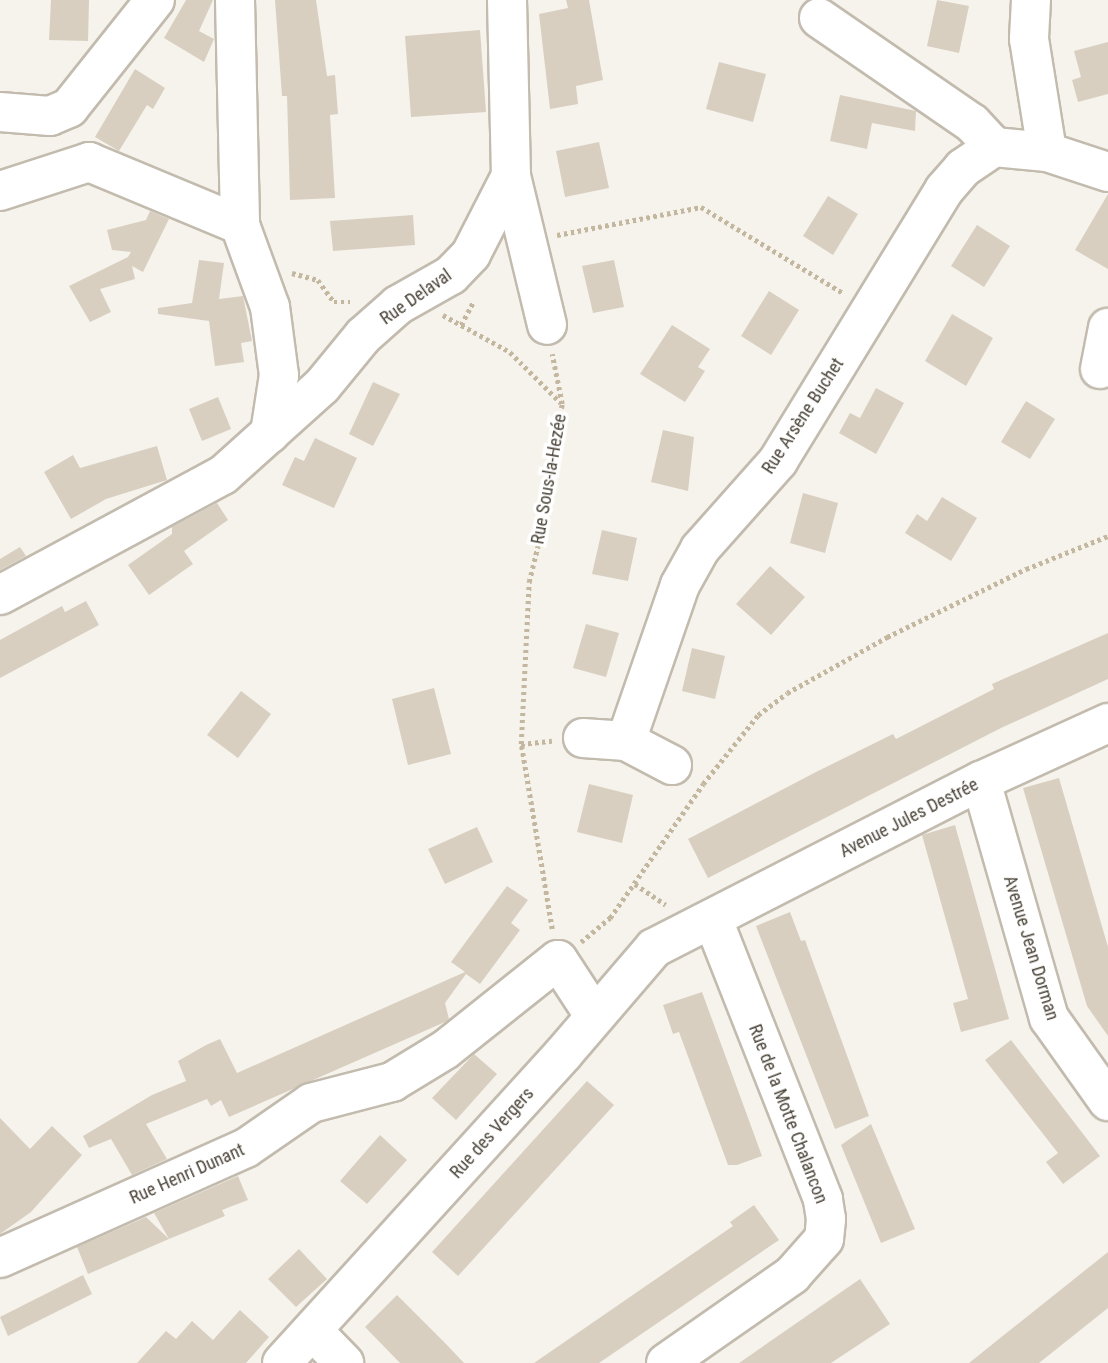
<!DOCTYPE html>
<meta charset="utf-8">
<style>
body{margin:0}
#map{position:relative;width:1108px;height:1363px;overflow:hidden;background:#f6f3ec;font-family:"Roboto Condensed",sans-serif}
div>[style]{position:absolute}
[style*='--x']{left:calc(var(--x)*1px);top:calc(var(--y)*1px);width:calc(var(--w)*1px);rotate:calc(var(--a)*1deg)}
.building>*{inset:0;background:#d8cfc1}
.path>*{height:4.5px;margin-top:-2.25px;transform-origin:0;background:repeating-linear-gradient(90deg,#c4b79f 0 3.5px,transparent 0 7px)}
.roads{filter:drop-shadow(2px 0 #c2bbae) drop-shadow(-2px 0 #c2bbae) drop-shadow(0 2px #c2bbae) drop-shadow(0 -2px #c2bbae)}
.minor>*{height:38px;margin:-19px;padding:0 19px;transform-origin:19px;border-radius:19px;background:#fff}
span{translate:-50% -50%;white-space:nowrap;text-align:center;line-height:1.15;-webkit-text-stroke:7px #fff;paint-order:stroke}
.street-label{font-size:18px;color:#4b4439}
</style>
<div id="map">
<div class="building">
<div style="clip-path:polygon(51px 0,89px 0,88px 41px,49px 40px)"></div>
<div style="clip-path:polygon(186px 0,213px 0,199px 31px,214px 39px,204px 62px,164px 38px)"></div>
<div style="clip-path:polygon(275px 0,316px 0,327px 76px,335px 75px,338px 114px,330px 115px,335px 198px,290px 200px,287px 96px,282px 96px)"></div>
<div style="clip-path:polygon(566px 0,589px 0,603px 80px,576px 86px,578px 104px,550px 109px,539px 14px,568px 8px)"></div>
<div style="clip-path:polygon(937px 0,969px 6px,959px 53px,927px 46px)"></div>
<div style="clip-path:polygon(480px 30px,486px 112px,411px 117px,405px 36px)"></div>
<div style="clip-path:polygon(1108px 42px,1108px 94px,1078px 102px,1072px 80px,1081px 77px,1074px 51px)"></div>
<div style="clip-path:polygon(719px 62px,766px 74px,753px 122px,706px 109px)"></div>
<div style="clip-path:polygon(135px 69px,165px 88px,153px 109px,147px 105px,119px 151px,95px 137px)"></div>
<div style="clip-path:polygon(840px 95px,916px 111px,915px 131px,872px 123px,867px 149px,830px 141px)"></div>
<div style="clip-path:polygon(599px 142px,609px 188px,565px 197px,556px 151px)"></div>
<div style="clip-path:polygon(1108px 194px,1108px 269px,1075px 250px)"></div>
<div style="clip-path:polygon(828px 196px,858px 214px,833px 255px,803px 236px)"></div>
<div style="clip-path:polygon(150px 211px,169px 219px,143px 272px,132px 266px,135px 279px,100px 289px,111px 312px,90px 322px,69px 286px,128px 257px,131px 252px,112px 250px,107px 230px,146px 220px)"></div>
<div style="clip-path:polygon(413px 215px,415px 245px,333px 251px,330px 221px)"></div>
<div style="clip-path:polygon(977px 225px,1010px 246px,984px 287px,951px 266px)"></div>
<div style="clip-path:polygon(199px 260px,224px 263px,219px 299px,243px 296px,252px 341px,241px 343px,244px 362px,215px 366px,209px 321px,158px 314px,158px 308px,192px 303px)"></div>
<div style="clip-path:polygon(614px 260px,624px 307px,593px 313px,582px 266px)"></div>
<div style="clip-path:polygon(769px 291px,799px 310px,771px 355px,741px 336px)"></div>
<div style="clip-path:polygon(952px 314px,993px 338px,966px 386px,925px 361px)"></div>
<div style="clip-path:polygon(672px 325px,710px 349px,698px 367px,705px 371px,685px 402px,640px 374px)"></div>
<div style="clip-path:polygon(373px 382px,400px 394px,373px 446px,349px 434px)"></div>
<div style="clip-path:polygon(876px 388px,904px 403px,876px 454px,839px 433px,850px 413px,860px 418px)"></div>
<div style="clip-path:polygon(218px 397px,231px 429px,202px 441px,189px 409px)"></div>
<div style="clip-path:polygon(1026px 401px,1055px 419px,1030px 459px,1001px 442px)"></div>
<div style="clip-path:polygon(663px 430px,694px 437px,688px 491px,651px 482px)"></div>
<div style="clip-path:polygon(315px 438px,357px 458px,334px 508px,282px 485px,295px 457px,304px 461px)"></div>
<div style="clip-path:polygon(157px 446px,167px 480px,106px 499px,71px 519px,44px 472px,73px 455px,80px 468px)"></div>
<div style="clip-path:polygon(803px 493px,838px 503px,825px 553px,790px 543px)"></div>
<div style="clip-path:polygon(942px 497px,977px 518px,951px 561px,905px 533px,917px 514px,927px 521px)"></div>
<div style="clip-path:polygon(217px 503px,228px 520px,184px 551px,193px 564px,149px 595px,128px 565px,172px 534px,172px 527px)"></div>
<div style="clip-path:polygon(602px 530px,637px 538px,628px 581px,592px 574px)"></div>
<div style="clip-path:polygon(20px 547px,26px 556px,0 570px,0 559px)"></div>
<div style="clip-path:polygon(770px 566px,805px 597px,771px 635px,736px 604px)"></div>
<div style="clip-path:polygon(86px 601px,99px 625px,0 678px,0 640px,62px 606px,65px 612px)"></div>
<div style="clip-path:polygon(586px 624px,619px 633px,606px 677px,573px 668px)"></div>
<div style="clip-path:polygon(1108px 633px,1108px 679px,1001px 728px,708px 878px,688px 839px,816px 772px,893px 734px,896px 739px,994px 689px,992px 684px)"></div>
<div style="clip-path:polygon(692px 648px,725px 656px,715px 699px,682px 691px)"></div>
<div style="clip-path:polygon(434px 688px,451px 754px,408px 765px,392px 699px)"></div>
<div style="clip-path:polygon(241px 691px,271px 714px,238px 758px,207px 735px)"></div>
<div style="clip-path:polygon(1059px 778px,1108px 947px,1108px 1036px,1087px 1006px,1023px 788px)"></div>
<div style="clip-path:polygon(589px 784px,633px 795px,622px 843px,577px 832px)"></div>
<div style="clip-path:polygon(955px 825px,1009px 1019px,961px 1032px,953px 1003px,968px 999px,922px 835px)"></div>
<div style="clip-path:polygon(477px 827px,493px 862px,445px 884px,428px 849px)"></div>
<div style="clip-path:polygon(507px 886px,528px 900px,511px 923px,520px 930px,480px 984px,466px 974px,445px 1003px,449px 1019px,445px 1022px,229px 1117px,221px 1100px,211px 1106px,207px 1099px,146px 1124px,167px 1159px,132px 1175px,111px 1139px,89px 1148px,83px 1136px,152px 1095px,186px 1081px,178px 1061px,206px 1045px,220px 1039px,237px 1073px,465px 972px,451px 962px)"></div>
<div style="clip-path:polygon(790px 912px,801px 941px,805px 940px,869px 1116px,835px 1129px,756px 926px)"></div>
<div style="clip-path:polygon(702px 992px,762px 1156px,737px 1165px,728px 1165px,679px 1032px,673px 1034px,663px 1005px)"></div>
<div style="clip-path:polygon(1011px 1040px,1100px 1156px,1063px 1184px,1046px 1162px,1058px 1153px,985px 1060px)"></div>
<div style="clip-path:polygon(474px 1054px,497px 1074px,456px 1120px,432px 1098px)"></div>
<div style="clip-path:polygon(587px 1081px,614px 1105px,458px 1276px,432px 1252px)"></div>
<div style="clip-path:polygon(0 1118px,30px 1149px,52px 1126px,82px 1155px,31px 1212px,0 1234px)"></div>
<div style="clip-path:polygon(871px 1124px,915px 1229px,881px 1243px,841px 1145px)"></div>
<div style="clip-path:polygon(380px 1135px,407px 1160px,367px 1204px,340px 1181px)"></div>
<div style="clip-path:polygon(238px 1176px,248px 1200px,222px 1210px,225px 1216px,169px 1239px,154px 1213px)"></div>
<div style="clip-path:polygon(754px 1205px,779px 1240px,599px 1363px,534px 1363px,733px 1226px,730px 1222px)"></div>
<div style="clip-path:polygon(146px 1217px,169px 1239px,88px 1274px,77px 1247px)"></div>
<div style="clip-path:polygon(299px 1249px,327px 1279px,296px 1307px,268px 1279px)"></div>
<div style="clip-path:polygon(1108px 1252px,1108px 1308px,1039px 1363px,969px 1363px)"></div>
<div style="clip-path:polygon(83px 1275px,92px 1294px,8px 1336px,0 1317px)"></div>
<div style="clip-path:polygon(860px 1279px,890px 1324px,831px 1363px,739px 1363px)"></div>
<div style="clip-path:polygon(397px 1295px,446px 1344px,464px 1363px,400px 1363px,365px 1327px)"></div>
<div style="clip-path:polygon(240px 1310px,269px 1337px,246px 1363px,137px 1363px,166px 1331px,176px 1339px,192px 1321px,213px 1340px)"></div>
</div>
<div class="path">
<div style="--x:557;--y:235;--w:147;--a:-11"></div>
<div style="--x:701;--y:207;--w:166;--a:31.2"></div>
<div style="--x:292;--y:273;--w:27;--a:15"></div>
<div style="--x:318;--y:280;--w:27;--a:54"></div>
<div style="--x:334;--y:302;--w:16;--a:0"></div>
<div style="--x:443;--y:315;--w:77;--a:28.9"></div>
<div style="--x:510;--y:352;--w:72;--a:45"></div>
<div style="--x:461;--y:325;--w:27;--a:-62"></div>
<div style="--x:521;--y:744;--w:31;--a:-6"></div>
<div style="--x:635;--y:884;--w:37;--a:34"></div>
<div style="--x:552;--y:929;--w:188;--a:-99.5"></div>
<div style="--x:521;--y:744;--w:162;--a:-87.2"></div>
<div style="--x:529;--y:582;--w:72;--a:-76.3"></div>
<div style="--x:546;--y:512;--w:109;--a:-81.6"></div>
<div style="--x:562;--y:404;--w:51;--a:-101.3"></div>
<div style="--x:581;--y:942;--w:38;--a:-40"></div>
<div style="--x:610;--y:918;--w:163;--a:-55.2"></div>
<div style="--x:703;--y:784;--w:88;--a:-51.4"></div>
<div style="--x:758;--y:715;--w:36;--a:-37"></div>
<div style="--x:787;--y:693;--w:115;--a:-29.2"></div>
<div style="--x:887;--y:637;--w:155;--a:-26.1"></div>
<div style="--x:1026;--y:569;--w:88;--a:-21.9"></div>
</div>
<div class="roads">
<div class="minor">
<div style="--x:235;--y:0;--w:225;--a:88.7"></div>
<div style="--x:240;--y:225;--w:87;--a:69.9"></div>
<div style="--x:270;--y:307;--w:69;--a:82.5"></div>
<div style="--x:279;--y:375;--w:59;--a:98.8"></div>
<div style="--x:507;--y:0;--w:176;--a:88.7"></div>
<div style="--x:511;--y:176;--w:153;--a:76.4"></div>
<div style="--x:1031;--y:0;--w:39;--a:93"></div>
<div style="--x:1029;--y:39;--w:114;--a:80.9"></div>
<div style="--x:819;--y:18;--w:186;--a:34.5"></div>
<div style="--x:972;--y:123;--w:33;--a:47"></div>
<div style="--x:0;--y:112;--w:50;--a:4.6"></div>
<div style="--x:50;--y:116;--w:21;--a:-23"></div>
<div style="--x:69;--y:108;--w:138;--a:-51.5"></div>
<div style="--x:0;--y:191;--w:94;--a:-18"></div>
<div style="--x:89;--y:162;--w:164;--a:22.6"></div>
<div style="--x:1100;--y:369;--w:42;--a:-79"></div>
<div style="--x:0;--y:595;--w:253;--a:-28.3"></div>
<div style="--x:223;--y:475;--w:133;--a:-42"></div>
<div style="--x:322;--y:386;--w:65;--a:-50.6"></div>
<div style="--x:363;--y:336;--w:47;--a:-41.5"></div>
<div style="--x:398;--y:305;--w:61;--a:-29.5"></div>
<div style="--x:451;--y:275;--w:29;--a:-46"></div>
<div style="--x:471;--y:254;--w:88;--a:-62.9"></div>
<div style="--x:583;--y:738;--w:43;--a:4"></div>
<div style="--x:626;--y:741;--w:52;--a:27.6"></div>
<div style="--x:626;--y:741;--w:165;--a:-70.9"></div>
<div style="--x:680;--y:585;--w:41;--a:-60.9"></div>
<div style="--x:700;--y:549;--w:118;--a:-48.4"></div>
<div style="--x:778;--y:461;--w:318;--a:-58.5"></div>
<div style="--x:944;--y:190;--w:29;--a:-49"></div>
<div style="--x:963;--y:168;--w:37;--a:-34"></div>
<div style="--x:994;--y:147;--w:53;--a:5.4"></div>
<div style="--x:1047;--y:152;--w:64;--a:18.2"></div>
<div style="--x:981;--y:781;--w:247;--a:74"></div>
<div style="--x:1049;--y:1018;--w:102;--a:54.6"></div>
<div style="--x:0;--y:1258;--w:269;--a:-24.1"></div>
<div style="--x:246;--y:1148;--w:79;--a:-34.7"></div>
<div style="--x:311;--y:1103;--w:84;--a:-14.5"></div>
<div style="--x:392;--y:1082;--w:63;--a:-31.4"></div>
<div style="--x:446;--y:1049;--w:143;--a:-38.5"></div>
<div style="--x:558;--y:960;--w:66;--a:56.8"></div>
<div style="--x:313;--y:1331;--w:45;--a:45.9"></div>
<div style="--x:282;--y:1363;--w:419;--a:-47.7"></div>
<div style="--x:564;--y:1053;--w:138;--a:-49.4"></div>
<div style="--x:654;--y:948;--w:367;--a:-27.1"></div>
<div style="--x:981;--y:781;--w:140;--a:-24.5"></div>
<div style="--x:666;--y:1363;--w:154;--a:-34.9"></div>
<div style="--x:792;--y:1275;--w:48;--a:-48.4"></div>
<div style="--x:824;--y:1239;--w:20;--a:-84"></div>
<div style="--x:826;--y:1219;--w:20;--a:-99"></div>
<div style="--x:823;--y:1199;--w:300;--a:-111.5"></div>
</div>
</div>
<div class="street-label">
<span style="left:416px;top:297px;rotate:-35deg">Rue Delaval</span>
<span style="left:803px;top:416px;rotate:-57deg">Rue Arsène Buchet</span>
<span style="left:549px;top:479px;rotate:-80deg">Rue Sous-la-Hezée</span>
<span style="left:909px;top:818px;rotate:-27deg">Avenue Jules Destrée</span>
<span style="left:1031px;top:948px;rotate:73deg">Avenue Jean Dorman</span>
<span style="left:788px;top:1114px;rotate:69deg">Rue de la Motte Chalancon</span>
<span style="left:492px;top:1133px;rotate:-48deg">Rue des Vergers</span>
<span style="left:187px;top:1174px;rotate:-24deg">Rue Henri Dunant</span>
</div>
</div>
